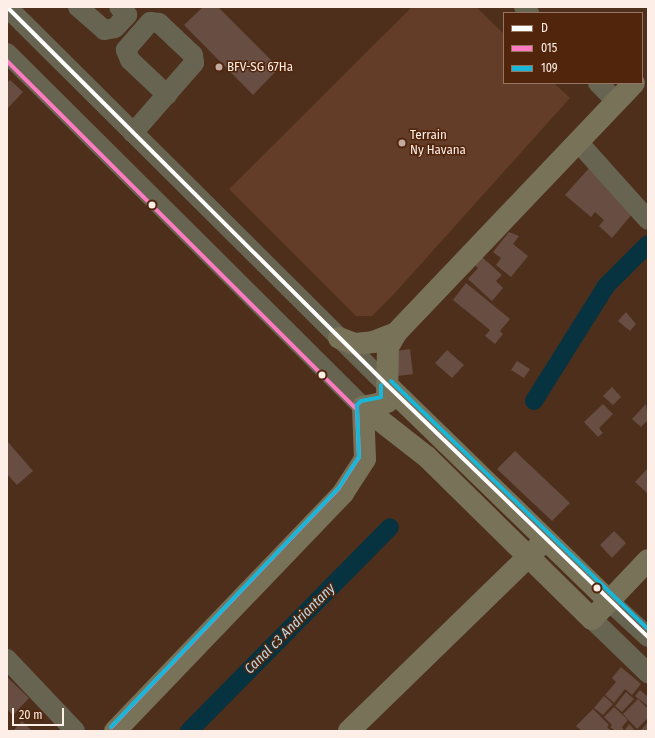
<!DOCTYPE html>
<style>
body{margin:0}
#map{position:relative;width:655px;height:738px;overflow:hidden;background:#4d2f1b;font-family:"Fira Sans Condensed",sans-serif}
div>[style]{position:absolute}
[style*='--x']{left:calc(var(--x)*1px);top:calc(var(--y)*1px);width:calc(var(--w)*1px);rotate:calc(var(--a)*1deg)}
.green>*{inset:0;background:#633d28}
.canal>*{height:18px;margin:-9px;padding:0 9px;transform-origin:9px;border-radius:9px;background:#073240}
.building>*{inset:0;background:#684d43}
.minor>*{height:20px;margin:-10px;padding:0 10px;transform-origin:10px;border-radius:10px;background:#686452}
.major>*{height:22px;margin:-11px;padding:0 11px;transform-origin:11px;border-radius:11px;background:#787259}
.bus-1>*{height:4px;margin:-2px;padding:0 2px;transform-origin:2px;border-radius:2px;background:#fff}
.bus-2>*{height:4px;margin:-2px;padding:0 2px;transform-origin:2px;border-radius:2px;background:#fe7ac1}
.bus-3>*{height:4px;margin:-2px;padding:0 2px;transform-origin:2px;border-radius:2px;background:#1ab6d8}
.dots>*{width:11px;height:11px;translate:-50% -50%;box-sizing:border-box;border:2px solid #51250b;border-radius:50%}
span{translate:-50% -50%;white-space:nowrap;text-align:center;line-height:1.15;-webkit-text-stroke:3px #51250b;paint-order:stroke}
.poi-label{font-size:13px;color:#fdeee7}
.left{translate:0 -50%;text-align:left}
.water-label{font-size:14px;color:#b6dff3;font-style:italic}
.frame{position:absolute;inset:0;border:8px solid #fdeee7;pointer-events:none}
.legend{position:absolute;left:503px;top:12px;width:140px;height:72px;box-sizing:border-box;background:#51250b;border:1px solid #967563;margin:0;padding:5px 7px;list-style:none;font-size:12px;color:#fdeee7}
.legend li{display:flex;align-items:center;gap:8px;height:20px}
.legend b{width:20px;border:1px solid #967563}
.scale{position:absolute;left:12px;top:708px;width:52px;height:18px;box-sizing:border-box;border:2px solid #fdeee7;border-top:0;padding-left:5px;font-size:12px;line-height:14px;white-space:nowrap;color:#fdeee7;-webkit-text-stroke:3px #51250b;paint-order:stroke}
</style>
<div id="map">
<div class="green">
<div style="clip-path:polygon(412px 7px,476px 7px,504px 34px,504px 83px,554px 83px,570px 98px,394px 294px,372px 316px,356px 316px,229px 189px)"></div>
</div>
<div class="canal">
<div style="--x:534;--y:401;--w:136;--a:-57.9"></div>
<div style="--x:606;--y:286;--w:59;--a:-45"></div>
<div style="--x:189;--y:731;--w:286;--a:-45.4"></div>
</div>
<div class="building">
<div style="clip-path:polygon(203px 7px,218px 7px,279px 68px,253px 95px,184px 25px)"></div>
<div style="clip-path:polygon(10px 80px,23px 92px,7px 109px,7px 83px)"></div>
<div style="clip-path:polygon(591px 166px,638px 207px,612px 238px,599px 226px,604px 220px,595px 212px,591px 217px,565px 195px)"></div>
<div style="clip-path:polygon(509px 232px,519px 236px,513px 244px,528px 256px,511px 277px,496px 265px,501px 258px,493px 252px)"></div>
<div style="clip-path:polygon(482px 257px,502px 275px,496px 281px,503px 288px,492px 301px,468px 279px,478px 268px,475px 265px)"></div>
<div style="clip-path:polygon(466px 283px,510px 319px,500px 331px,503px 334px,495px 344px,485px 336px,490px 330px,453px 300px)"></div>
<div style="clip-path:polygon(626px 312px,636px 324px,630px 331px,618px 321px)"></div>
<div style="clip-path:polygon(410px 349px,413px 374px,398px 376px,395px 351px)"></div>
<div style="clip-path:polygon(447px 350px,464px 365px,452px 378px,435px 363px)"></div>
<div style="clip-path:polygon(517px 361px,530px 369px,524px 378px,511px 370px)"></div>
<div style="clip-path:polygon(612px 387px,621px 397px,613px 405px,603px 396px)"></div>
<div style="clip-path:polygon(603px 404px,613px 414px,599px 428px,603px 433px,598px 437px,584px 422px)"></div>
<div style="clip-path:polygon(646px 404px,648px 420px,641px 427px,632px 419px)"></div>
<div style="clip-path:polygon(7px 441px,33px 471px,17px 485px,7px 474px)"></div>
<div style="clip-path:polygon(515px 451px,570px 503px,552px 521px,497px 469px)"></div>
<div style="clip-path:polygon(648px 468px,648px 494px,635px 482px)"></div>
<div style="clip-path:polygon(614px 531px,626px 543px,612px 558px,600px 545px)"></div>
<div style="clip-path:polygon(621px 667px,641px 684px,632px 695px,625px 689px,614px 703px,605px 695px,616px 682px,612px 678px)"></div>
<div style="clip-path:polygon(7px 677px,29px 698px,13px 715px,7px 709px)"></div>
<div style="clip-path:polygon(640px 690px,648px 697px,648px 706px,635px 696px)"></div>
<div style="clip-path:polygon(626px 692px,634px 699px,622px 712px,615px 706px)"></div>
<div style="clip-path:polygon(604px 696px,613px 704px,603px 715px,594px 708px)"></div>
<div style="clip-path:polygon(638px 699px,648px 709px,648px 718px,637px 729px,623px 714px)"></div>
<div style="clip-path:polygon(614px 707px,628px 720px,622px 727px,624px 731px,615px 731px,610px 727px,615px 722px,612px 725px,604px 717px)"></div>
<div style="clip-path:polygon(593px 709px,609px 725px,607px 727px,611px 731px,582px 731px,576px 726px)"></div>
<div style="clip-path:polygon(22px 721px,32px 731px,13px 731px)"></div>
<div style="clip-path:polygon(648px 722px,648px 731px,640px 731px)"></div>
<div style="clip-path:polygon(629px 724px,634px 729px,633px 731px,625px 730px)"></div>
</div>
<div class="minor">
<div style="--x:7;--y:7;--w:536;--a:44.85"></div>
<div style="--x:78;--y:7;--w:35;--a:41"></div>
<div style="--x:104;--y:30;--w:11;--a:-10"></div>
<div style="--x:115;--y:28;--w:18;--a:-47"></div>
<div style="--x:127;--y:15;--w:11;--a:-135"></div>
<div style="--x:524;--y:7;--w:8;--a:50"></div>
<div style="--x:7;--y:53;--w:502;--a:44.84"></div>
<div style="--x:598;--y:83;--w:25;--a:45"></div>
<div style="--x:133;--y:133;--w:93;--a:-48.9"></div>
<div style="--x:194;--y:63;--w:8;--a:-97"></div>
<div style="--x:193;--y:55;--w:47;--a:-136.7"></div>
<div style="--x:159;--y:23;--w:9;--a:-174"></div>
<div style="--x:150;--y:22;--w:37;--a:131"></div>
<div style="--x:126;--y:50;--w:11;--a:68"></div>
<div style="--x:130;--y:60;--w:51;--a:43.4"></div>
<div style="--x:579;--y:143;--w:103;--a:48.1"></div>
<div style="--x:609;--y:601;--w:53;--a:42.7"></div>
<div style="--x:592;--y:619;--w:78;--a:44"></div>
<div style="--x:7;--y:659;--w:99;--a:46.6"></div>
</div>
<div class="major">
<div style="--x:339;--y:338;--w:17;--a:21"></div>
<div style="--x:355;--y:344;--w:18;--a:-6"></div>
<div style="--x:373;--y:342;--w:25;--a:-21"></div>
<div style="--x:387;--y:385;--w:310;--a:44.2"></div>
<div style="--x:363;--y:407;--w:25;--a:-12"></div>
<div style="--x:387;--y:402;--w:55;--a:-89"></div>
<div style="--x:388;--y:347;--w:16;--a:-60"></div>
<div style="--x:396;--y:333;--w:345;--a:-46.4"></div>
<div style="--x:363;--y:407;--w:81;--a:38"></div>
<div style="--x:427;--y:457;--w:231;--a:44.5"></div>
<div style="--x:592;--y:619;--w:81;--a:-46.5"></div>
<div style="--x:115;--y:731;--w:330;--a:-46.2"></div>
<div style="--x:343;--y:493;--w:40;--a:-57.1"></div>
<div style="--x:365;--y:459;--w:52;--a:-92.2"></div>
<div style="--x:349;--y:731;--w:264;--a:-44.2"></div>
</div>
<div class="bus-1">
<div style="--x:7;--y:7;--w:536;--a:44.85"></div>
<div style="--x:387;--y:385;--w:363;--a:44"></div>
</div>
<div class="bus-2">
<div style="--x:7;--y:61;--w:494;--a:44.9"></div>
<div style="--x:357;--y:410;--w:47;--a:87.6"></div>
<div style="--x:359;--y:457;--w:38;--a:123"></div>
<div style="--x:338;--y:489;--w:329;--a:133.6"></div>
</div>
<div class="bus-3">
<div style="--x:391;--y:381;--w:357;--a:44"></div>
<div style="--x:111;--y:727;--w:329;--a:-46.4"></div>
<div style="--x:338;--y:489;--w:38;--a:-57"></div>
<div style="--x:359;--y:457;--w:52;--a:-92.2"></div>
<div style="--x:357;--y:405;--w:6;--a:-45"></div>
<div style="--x:361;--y:401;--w:20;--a:-11"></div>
<div style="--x:381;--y:397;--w:12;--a:-90"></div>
</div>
<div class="dots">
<div style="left:219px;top:67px;background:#bfaba0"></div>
<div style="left:402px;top:143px;background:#bfaba0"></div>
<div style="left:152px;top:205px;background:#fdeee7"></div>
<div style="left:322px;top:375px;background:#fdeee7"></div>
<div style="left:597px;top:588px;background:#fdeee7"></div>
</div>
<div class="poi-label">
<span class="left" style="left:227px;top:67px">BFV-SG 67Ha</span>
<span class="left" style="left:410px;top:143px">Terrain<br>Ny Havana</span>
</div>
<div class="water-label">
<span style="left:290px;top:629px;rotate:-45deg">Canal c3 Andriantany</span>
</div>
<div class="frame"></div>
<ul class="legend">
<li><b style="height:5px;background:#fff"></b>D</li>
<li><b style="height:5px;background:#fe7ac1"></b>015</li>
<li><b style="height:5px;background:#1ab6d8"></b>109</li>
</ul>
<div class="scale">20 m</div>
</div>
